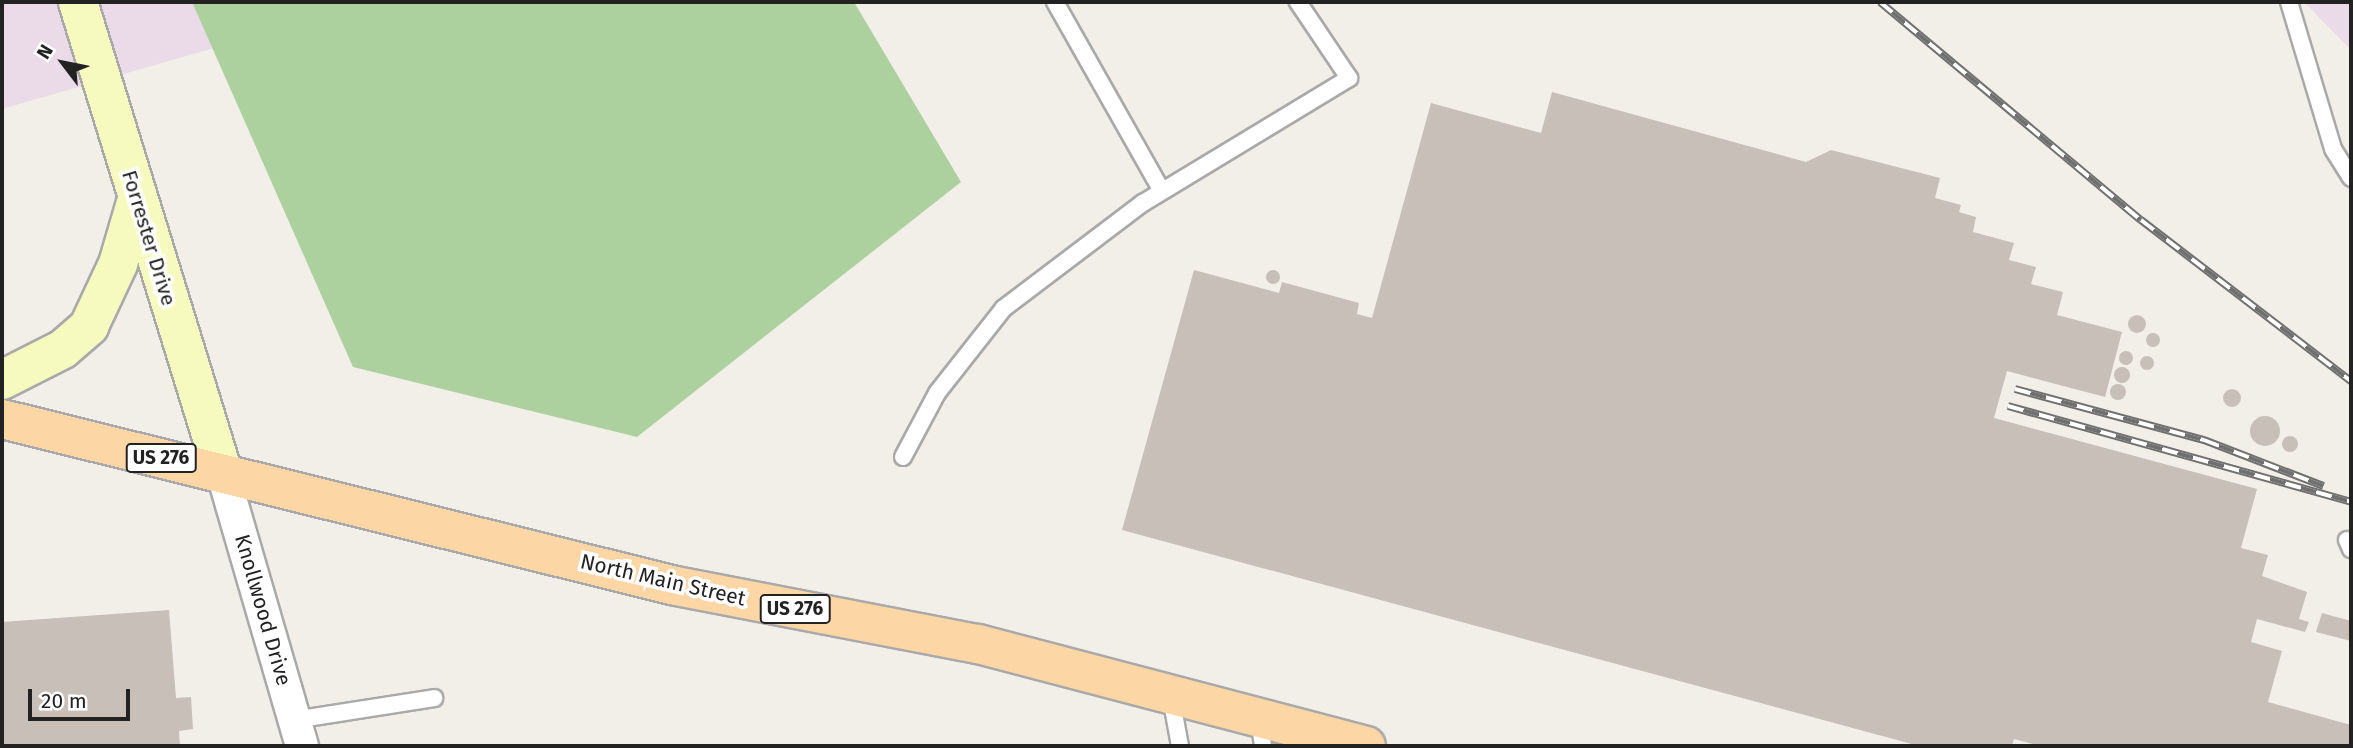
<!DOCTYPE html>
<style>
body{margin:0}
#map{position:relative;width:2353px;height:748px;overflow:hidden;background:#f2efe9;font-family:"Fira Sans",sans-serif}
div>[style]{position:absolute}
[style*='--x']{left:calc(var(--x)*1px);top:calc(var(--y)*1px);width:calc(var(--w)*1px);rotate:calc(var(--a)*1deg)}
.industrial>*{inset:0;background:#ebdbe8}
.forest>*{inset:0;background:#add19e}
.building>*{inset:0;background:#c7bfb8}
.round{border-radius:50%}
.roads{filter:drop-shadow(2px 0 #a9a9a9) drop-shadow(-2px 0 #a9a9a9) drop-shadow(0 2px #a9a9a9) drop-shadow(0 -2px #a9a9a9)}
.lane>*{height:16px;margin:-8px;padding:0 8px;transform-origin:8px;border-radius:8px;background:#fff}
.street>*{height:32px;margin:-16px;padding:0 16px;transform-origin:16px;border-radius:16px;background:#fff}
.secondary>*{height:38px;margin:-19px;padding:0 19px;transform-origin:19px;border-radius:19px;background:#f7fabf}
.primary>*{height:38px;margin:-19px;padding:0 19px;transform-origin:19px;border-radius:19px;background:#fcd6a4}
.rail>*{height:8px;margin-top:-4px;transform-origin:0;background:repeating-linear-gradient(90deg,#fff 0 16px,#707070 0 32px);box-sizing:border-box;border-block:2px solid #707070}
span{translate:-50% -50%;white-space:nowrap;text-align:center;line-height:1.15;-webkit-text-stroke:7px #fff;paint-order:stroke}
.shield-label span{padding:2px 5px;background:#fff;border:2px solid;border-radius:5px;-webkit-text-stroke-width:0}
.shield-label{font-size:19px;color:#222;font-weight:700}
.street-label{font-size:21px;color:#222}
.frame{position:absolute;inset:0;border:4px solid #222;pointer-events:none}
.north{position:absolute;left:28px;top:28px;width:70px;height:70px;-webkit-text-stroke:5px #fff;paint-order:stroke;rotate:302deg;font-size:19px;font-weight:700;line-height:28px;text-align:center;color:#222}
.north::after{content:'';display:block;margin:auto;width:24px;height:32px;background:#222;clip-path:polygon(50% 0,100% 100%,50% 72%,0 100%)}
.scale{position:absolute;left:28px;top:689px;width:102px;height:32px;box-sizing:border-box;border:4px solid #222;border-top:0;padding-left:9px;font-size:21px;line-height:24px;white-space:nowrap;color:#222;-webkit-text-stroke:5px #fff;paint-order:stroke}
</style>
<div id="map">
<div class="industrial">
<div style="clip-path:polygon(2px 2px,374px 2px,2px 109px)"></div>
<div style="clip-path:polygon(2304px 2px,2351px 2px,2351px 50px)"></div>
</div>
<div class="forest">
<div style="clip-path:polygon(192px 2px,854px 2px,961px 182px,637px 437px,353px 367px)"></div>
</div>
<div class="building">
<div style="clip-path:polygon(1552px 92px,1806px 162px,1831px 150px,1940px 178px,1935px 198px,1961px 205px,1959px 212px,1976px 217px,1973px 232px,2014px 243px,2009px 260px,2036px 267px,2031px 284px,2063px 292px,2057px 315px,2122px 332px,2105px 397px,2007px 371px,1994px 418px,2257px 489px,2241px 548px,2268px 555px,2262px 576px,2307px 592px,2299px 619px,2309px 622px,2305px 632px,2257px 619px,2251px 642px,2282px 651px,2268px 702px,2351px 725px,2351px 746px,2041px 746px,2014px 739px,2012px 746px,1919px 746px,1122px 530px,1194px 270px,1279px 293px,1282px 282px,1359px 303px,1357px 314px,1372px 318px,1431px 103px,1541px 133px)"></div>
<div class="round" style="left:1266px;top:270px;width:14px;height:14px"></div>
<div class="round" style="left:2128px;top:315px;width:18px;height:18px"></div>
<div class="round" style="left:2146px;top:333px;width:14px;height:14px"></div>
<div class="round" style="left:2119px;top:351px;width:14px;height:14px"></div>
<div class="round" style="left:2140px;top:356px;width:14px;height:14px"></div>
<div class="round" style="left:2114px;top:367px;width:16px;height:16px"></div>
<div class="round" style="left:2110px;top:384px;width:16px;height:16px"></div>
<div class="round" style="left:2223px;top:389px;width:18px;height:18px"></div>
<div class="round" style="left:2250px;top:416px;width:30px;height:30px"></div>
<div class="round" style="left:2282px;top:436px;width:16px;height:16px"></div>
<div style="clip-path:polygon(169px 610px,176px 698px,191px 697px,193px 729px,179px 731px,180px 746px,2px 746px,2px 622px)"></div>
<div style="clip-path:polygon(2322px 613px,2351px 621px,2351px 641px,2316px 632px)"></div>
</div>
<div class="roads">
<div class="lane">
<div style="--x:1055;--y:2;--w:217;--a:60.5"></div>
<div style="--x:2289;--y:2;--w:153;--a:73.3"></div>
<div style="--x:2333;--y:149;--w:34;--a:58"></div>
<div style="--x:903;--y:457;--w:72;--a:-62"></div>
<div style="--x:937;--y:393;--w:108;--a:-51.8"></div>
<div style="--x:1004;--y:308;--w:174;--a:-37.1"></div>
<div style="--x:1143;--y:203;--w:241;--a:-31.2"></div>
<div style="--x:1349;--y:78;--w:92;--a:-123.9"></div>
<div style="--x:2347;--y:540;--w:10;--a:66"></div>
<div style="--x:1171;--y:697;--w:50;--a:79.6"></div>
<div style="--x:1259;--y:718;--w:28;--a:82"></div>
<div style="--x:294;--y:720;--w:142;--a:-8.9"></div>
</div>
<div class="street">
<div style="--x:223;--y:474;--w:283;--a:73.8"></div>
</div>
<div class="secondary">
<div style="--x:78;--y:2;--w:494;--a:72.9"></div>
<div style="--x:2;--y:380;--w:68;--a:-26.9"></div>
<div style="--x:63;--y:349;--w:35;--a:-41"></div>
<div style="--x:89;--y:326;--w:68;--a:-64.9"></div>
<div style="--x:118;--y:264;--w:68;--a:-73.7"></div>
</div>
<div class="primary">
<div style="--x:2;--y:419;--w:694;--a:13.92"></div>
<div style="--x:676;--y:586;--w:308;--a:10.9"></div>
<div style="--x:978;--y:644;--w:401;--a:14.7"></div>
</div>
</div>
<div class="rail">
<div style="--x:1880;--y:2;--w:340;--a:39.9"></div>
<div style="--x:2141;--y:220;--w:265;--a:37.5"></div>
<div style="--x:2015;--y:389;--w:196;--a:15.1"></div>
<div style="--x:2204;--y:440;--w:128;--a:21.1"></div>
<div style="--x:2008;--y:406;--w:356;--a:15.6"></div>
</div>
<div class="shield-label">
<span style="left:161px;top:458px">US 276</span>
<span style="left:795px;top:609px">US 276</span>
</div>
<div class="street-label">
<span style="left:149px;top:238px;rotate:73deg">Forrester Drive</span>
<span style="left:663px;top:580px;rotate:13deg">North Main Street</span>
<span style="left:263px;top:610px;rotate:74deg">Knollwood Drive</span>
</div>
<div class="frame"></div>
<div class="north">N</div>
<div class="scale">20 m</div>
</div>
